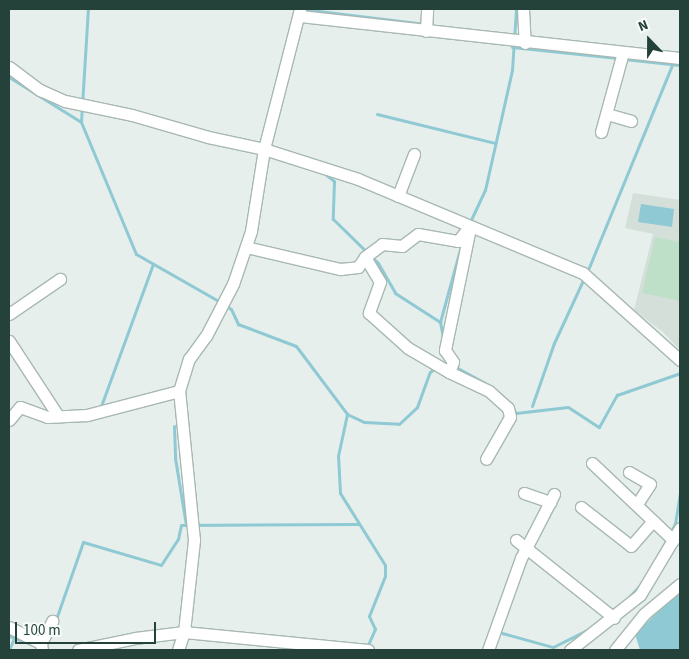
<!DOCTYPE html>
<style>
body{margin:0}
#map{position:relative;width:689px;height:659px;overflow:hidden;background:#e6efeb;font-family:"Source Sans 3",sans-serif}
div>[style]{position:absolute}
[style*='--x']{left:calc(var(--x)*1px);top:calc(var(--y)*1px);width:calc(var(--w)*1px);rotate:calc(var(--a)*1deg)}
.built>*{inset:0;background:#d4dfda}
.green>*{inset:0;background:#bfe0c8}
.water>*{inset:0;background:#8ec9d4}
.stream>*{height:3px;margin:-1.5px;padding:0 1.5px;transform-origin:1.5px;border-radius:1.5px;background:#8ec9d4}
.roads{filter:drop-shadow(1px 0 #a8b8b2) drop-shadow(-1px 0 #a8b8b2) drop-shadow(0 1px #a8b8b2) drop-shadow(0 -1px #a8b8b2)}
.minor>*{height:11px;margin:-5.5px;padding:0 5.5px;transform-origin:5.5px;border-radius:5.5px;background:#fff}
span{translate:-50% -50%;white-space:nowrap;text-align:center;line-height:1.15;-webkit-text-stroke:4.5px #f7fbf9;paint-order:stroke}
.frame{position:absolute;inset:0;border:10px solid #24423a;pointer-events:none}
.north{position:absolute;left:624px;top:15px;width:50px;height:50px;-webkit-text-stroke:4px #f7fbf9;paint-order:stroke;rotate:338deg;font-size:14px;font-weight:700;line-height:20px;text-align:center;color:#24423a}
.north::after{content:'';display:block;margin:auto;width:18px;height:22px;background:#24423a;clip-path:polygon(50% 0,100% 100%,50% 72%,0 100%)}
.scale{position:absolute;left:15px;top:622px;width:141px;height:22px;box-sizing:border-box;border:2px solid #24423a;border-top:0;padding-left:6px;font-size:15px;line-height:18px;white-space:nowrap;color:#24423a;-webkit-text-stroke:4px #f7fbf9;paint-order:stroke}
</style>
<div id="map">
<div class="built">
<div style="clip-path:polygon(633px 193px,680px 200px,680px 350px,663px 332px,634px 310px,653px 234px,625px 228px)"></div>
</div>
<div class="green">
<div style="clip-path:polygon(655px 237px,680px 242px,680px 301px,642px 293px)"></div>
</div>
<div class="water">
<div style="clip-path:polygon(641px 204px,674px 209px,672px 227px,638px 222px)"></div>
<div style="clip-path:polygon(680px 590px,680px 650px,640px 650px,635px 634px)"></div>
</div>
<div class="stream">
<div style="--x:302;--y:9;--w:124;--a:7"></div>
<div style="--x:512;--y:47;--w:106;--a:6"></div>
<div style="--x:624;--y:59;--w:56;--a:6.1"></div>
<div style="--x:9;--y:77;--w:85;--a:32"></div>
<div style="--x:81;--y:122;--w:113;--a:-86.5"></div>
<div style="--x:377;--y:114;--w:122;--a:13.8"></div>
<div style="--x:81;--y:122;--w:143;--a:67.4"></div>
<div style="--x:136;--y:254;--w:97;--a:29.7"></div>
<div style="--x:324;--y:173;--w:13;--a:39"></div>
<div style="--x:334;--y:181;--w:38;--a:92"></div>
<div style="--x:333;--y:219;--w:63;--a:44.4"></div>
<div style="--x:378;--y:263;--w:34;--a:60"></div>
<div style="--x:395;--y:293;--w:54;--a:32.8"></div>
<div style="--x:440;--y:322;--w:15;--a:79"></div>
<div style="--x:469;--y:224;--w:38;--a:-65"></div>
<div style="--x:485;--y:190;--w:123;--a:-77.3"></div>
<div style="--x:512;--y:70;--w:61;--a:-86.2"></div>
<div style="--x:225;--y:305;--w:7;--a:34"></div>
<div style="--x:231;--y:309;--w:17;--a:65"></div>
<div style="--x:238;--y:324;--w:62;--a:20.8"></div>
<div style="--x:296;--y:346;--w:85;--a:53.1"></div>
<div style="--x:440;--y:322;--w:79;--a:-74.6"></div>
<div style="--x:441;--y:353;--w:13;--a:51"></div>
<div style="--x:454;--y:366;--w:39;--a:29"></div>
<div style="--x:101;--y:406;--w:151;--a:-69.9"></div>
<div style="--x:532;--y:406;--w:67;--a:-70.8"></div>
<div style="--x:554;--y:343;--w:86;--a:-65.2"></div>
<div style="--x:590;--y:265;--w:216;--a:-67.7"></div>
<div style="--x:512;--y:408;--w:6;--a:51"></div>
<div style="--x:516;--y:413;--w:52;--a:-6.6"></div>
<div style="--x:568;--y:407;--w:37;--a:33"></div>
<div style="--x:599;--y:427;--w:37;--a:-61"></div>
<div style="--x:617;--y:395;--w:67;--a:-19.2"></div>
<div style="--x:174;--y:426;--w:32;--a:88"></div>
<div style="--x:175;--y:458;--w:68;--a:80.7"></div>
<div style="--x:660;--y:552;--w:32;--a:-62"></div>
<div style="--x:675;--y:524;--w:33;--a:-81"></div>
<div style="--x:629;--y:597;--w:16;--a:-47"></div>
<div style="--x:55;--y:622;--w:85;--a:-70.7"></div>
<div style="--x:83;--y:542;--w:81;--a:16.4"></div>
<div style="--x:161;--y:565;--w:31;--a:-57"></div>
<div style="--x:178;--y:539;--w:14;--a:-78"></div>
<div style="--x:181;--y:525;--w:178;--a:-0.3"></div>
<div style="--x:502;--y:633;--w:53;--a:15.4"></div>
<div style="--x:553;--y:647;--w:40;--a:-26.6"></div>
<div style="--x:9;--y:636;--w:29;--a:20"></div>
<div style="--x:367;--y:647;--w:20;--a:-66"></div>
<div style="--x:375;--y:629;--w:14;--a:-115"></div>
<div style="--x:369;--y:616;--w:43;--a:-68.2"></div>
<div style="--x:385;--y:576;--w:11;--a:-90"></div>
<div style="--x:385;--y:565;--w:85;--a:-122"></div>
<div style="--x:340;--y:493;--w:37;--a:-93"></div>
<div style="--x:338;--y:456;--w:43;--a:-77.9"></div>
<div style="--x:347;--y:414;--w:19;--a:25"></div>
<div style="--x:364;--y:422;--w:35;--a:3"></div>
<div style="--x:399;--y:424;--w:25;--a:-43"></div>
<div style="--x:417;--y:407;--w:37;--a:-70"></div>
<div style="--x:430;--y:372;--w:6;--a:-39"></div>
<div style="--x:9;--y:650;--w:13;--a:-67"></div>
</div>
<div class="roads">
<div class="minor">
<div style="--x:523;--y:9;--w:34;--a:87"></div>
<div style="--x:300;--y:16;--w:382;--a:6.3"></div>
<div style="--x:426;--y:31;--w:22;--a:-87"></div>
<div style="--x:9;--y:67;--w:39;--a:37"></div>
<div style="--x:40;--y:90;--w:27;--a:24"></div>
<div style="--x:65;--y:101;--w:68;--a:11.8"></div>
<div style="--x:132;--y:115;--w:79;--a:16.1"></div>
<div style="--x:208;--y:137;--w:57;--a:12.1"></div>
<div style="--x:264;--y:149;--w:99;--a:17.7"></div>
<div style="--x:358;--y:179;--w:244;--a:22.7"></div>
<div style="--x:583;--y:273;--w:130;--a:41.9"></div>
<div style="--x:607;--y:114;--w:25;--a:16"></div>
<div style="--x:601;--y:132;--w:83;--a:-74.6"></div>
<div style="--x:398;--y:196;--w:45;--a:-69.1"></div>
<div style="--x:470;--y:228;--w:125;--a:101.6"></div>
<div style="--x:445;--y:350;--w:14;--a:56"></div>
<div style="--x:453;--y:362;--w:11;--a:112"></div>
<div style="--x:449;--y:372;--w:44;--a:25.4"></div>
<div style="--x:489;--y:391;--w:25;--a:42"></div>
<div style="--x:508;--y:408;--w:9;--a:77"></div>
<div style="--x:510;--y:417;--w:48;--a:119.7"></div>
<div style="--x:246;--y:247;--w:97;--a:13.2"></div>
<div style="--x:340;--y:269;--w:18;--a:-6"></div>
<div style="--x:358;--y:267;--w:12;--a:-55"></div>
<div style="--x:365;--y:257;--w:21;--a:-37"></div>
<div style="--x:382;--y:244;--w:20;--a:6"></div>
<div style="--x:402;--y:246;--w:20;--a:-37"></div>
<div style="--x:418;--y:234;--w:41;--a:9.9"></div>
<div style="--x:458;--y:241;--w:16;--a:-52"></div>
<div style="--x:365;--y:257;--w:29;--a:59"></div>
<div style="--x:380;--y:282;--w:33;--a:110"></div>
<div style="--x:369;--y:313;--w:52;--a:41.9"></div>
<div style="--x:408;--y:348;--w:48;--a:30.3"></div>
<div style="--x:9;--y:314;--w:62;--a:-34.5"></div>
<div style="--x:9;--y:341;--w:90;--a:56.8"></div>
<div style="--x:9;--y:420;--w:17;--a:-50"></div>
<div style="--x:20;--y:407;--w:29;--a:20"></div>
<div style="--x:47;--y:417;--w:40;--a:-2.9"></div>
<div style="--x:87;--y:415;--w:95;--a:-14.6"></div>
<div style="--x:592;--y:463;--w:112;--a:43.5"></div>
<div style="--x:629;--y:472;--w:24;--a:30"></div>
<div style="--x:650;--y:484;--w:24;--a:123"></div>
<div style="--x:524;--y:493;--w:28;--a:19"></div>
<div style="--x:581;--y:507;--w:63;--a:38"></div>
<div style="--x:631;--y:546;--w:33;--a:-49"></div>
<div style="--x:516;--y:540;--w:125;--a:38.5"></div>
<div style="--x:9;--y:627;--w:36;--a:27"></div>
<div style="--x:41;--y:643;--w:7;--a:82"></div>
<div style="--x:41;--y:643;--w:25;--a:-63"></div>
<div style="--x:78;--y:650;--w:58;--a:-11.9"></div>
<div style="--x:135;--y:638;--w:49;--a:-7"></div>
<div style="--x:184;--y:632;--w:185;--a:5.6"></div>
<div style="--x:178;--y:650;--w:19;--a:-72"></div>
<div style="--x:184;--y:632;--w:93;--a:-83.8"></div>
<div style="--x:194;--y:540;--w:150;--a:-95.7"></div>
<div style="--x:179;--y:391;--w:34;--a:-73"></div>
<div style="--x:189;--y:359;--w:29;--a:-54"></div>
<div style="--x:206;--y:336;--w:59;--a:-62.6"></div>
<div style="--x:233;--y:284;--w:56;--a:-71.2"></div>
<div style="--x:251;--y:231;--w:83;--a:-81"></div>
<div style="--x:264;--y:149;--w:145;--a:-75.6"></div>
<div style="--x:488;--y:650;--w:98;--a:-70.3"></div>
<div style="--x:521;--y:558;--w:72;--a:-62.7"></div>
<div style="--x:570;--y:650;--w:89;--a:-38.2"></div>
<div style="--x:640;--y:595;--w:78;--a:-59.2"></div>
<div style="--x:615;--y:650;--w:46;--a:-51.1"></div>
<div style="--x:644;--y:614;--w:47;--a:-39.8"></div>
</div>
</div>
<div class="frame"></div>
<div class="north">N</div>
<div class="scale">100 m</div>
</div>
